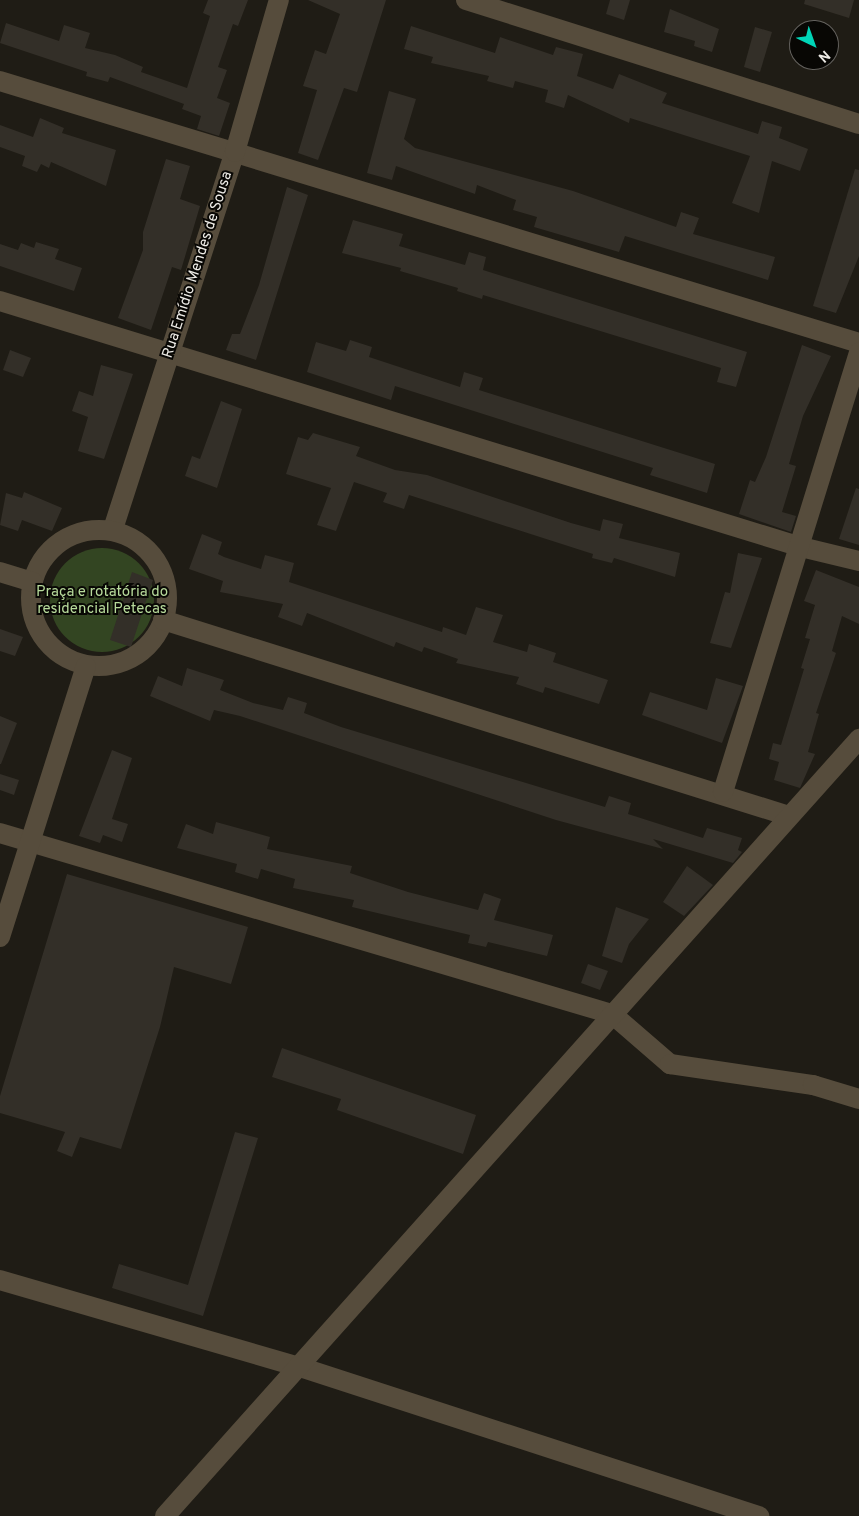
<!DOCTYPE html>
<meta charset="utf-8">
<style>
body{margin:0}
#map{position:relative;width:859px;height:1516px;overflow:hidden;background:#1f1c15;font-family:Overpass,sans-serif}
div>[style]{position:absolute}
[style*='--x']{left:calc(var(--x)*1px);top:calc(var(--y)*1px);width:calc(var(--w)*1px);rotate:calc(var(--a)*1deg)}
.green>*{inset:0;background:#334522}
.round{border-radius:50%}
.building>*{inset:0;background:#332f28}
.minor>*{height:20px;margin:-10px;padding:0 10px;transform-origin:10px;border-radius:10px;background:#564c3c}
.minor>.ring{margin:-10px;padding:0;box-sizing:content-box;background:none;border:20px solid #564c3c;border-radius:50%}
span{translate:-50% -50%;white-space:nowrap;text-align:center;line-height:1.15;-webkit-text-stroke:4px #080704;paint-order:stroke}
.street-label{font-size:15px;color:#edebe6}
.park-label{font-size:15px;color:#b7da9b}
.north{position:absolute;left:789px;top:20px;width:50px;height:50px;box-sizing:border-box;background:#080704;border:1px solid #64625e;border-radius:50%;rotate:138deg;font-size:14px;font-weight:700;line-height:20px;text-align:center;color:#edebe6}
.north::after{content:'';display:block;margin:auto;width:18px;height:22px;background:#00d5b7;clip-path:polygon(50% 0,100% 100%,50% 72%,0 100%)}
</style>
<div id="map">
<div class="green">
<div class="round" style="left:50px;top:548px;width:104px;height:104px"></div>
</div>
<div class="building">
<div style="clip-path:polygon(208px 0,248px 0,238px 26px,233px 24px,218px 67px,227px 70px,217px 98px,230px 103px,219px 136px,197px 129px,201px 116px,182px 109px,184px 104px,110px 77px,108px 82px,86px 76px,87px 72px,0 43px,6px 23px,59px 41px,64px 25px,90px 33px,85px 48px,115px 55px,143px 67px,141px 72px,187px 88px,210px 16px,203px 13px)"></div>
<div style="clip-path:polygon(308px 0,386px 0,357px 92px,344px 88px,318px 160px,298px 153px,317px 90px,303px 86px,315px 50px,326px 54px,340px 14px)"></div>
<div style="clip-path:polygon(610px 0,630px 0,624px 20px,606px 14px)"></div>
<div style="clip-path:polygon(805px 0,854px 0,849px 18px,804px 4px)"></div>
<div style="clip-path:polygon(670px 9px,719px 29px,712px 52px,694px 46px,695px 41px,664px 32px)"></div>
<div style="clip-path:polygon(411px 26px,495px 53px,500px 37px,553px 55px,556px 47px,583px 54px,577px 76px,613px 89px,619px 74px,667px 93px,662px 103px,758px 134px,762px 121px,782px 127px,779px 138px,808px 149px,800px 171px,772px 161px,759px 213px,732px 203px,750px 156px,630px 118px,629px 123px,568px 95px,564px 108px,545px 102px,548px 90px,515px 81px,513px 88px,487px 81px,489px 76px,431px 63px,433px 57px,404px 49px)"></div>
<div style="clip-path:polygon(755px 27px,772px 32px,760px 72px,744px 67px)"></div>
<div style="clip-path:polygon(389px 91px,416px 99px,404px 139px,415px 148px,573px 191px,676px 227px,681px 212px,699px 218px,693px 234px,775px 257px,768px 280px,625px 236px,619px 252px,534px 227px,537px 217px,513px 210px,516px 200px,477px 185px,475px 194px,396px 166px,392px 180px,367px 173px)"></div>
<div style="clip-path:polygon(40px 118px,64px 128px,62px 133px,116px 150px,106px 186px,51px 162px,49px 168px,41px 164px,37px 172px,22px 166px,25px 156px,0 147px,0 125px,33px 137px)"></div>
<div style="clip-path:polygon(166px 159px,190px 166px,180px 199px,200px 206px,181px 270px,172px 267px,151px 330px,118px 318px,143px 250px,143px 232px)"></div>
<div style="clip-path:polygon(855px 169px,859px 170px,859px 256px,836px 313px,813px 306px)"></div>
<div style="clip-path:polygon(287px 187px,308px 195px,256px 360px,226px 350px,232px 334px,240px 334px,259px 285px)"></div>
<div style="clip-path:polygon(353px 220px,403px 234px,399px 246px,465px 265px,469px 252px,486px 257px,483px 270px,747px 352px,736px 387px,717px 382px,721px 368px,483px 295px,482px 299px,457px 291px,458px 288px,400px 271px,401px 268px,342px 253px)"></div>
<div style="clip-path:polygon(36px 242px,59px 249px,55px 259px,82px 268px,74px 291px,0 266px,0 244px,18px 250px,21px 243px,34px 248px)"></div>
<div style="clip-path:polygon(350px 340px,372px 347px,369px 357px,460px 387px,464px 372px,483px 378px,479px 390px,715px 464px,707px 493px,650px 475px,653px 468px,395px 386px,391px 400px,307px 372px,316px 342px,346px 351px)"></div>
<div style="clip-path:polygon(802px 345px,831px 356px,803px 416px,789px 464px,796px 466px,782px 512px,796px 516px,791px 532px,739px 514px,750px 480px,755px 482px,766px 457px)"></div>
<div style="clip-path:polygon(10px 350px,31px 358px,23px 377px,3px 370px)"></div>
<div style="clip-path:polygon(101px 365px,133px 374px,104px 459px,78px 451px,88px 417px,72px 411px,79px 391px,93px 396px)"></div>
<div style="clip-path:polygon(221px 401px,242px 409px,217px 488px,185px 476px,192px 456px,200px 459px)"></div>
<div style="clip-path:polygon(313px 433px,360px 447px,356px 456px,395px 470px,427px 475px,571px 523px,600px 531px,603px 519px,623px 524px,619px 538px,680px 553px,675px 577px,614px 558px,612px 563px,592px 558px,593px 554px,409px 495px,404px 509px,383px 502px,387px 493px,354px 482px,336px 531px,317px 525px,331px 488px,286px 474px,298px 437px,308px 440px)"></div>
<div style="clip-path:polygon(856px 488px,859px 489px,859px 545px,839px 539px)"></div>
<div style="clip-path:polygon(24px 492px,62px 508px,52px 531px,22px 520px,18px 531px,0 525px,6px 493px,22px 498px)"></div>
<div style="clip-path:polygon(202px 534px,222px 542px,218px 554px,224px 557px,261px 569px,265px 555px,294px 563px,289px 582px,442px 632px,443px 627px,466px 635px,476px 607px,503px 615px,493px 642px,527px 652px,529px 644px,556px 653px,553px 662px,608px 680px,599px 704px,545px 687px,543px 693px,516px 684px,519px 677px,456px 663px,458px 659px,424px 647px,422px 652px,396px 642px,394px 647px,307px 613px,302px 626px,278px 617px,283px 604px,220px 592px,223px 581px,189px 569px)"></div>
<div style="clip-path:polygon(738px 553px,762px 558px,731px 648px,710px 643px,725px 592px,730px 593px)"></div>
<div style="clip-path:polygon(816px 570px,859px 587px,859px 624px,842px 616px,832px 651px,836px 653px,816px 713px,819px 714px,808px 752px,815px 754px,800px 788px,774px 780px,779px 762px,769px 759px,773px 743px,781px 745px,804px 669px,801px 668px,810px 639px,805px 638px,815px 605px,804px 601px)"></div>
<div style="clip-path:polygon(132px 572px,153px 580px,131px 647px,110px 640px)"></div>
<div style="clip-path:polygon(0 629px,23px 637px,15px 656px,0 651px)"></div>
<div style="clip-path:polygon(187px 668px,224px 680px,220px 690px,253px 703px,283px 710px,288px 697px,307px 703px,304px 713px,341px 727px,605px 807px,609px 796px,631px 803px,628px 814px,703px 838px,707px 828px,742px 838px,738px 850px,742px 852px,733px 863px,653px 839px,663px 849px,556px 820px,240px 716px,214px 710px,210px 721px,150px 696px,158px 676px,182px 686px)"></div>
<div style="clip-path:polygon(716px 678px,743px 686px,722px 743px,642px 715px,650px 692px,707px 710px)"></div>
<div style="clip-path:polygon(0 716px,17px 723px,1px 764px,0 764px)"></div>
<div style="clip-path:polygon(112px 750px,132px 758px,112px 819px,128px 824px,122px 842px,103px 835px,100px 843px,79px 836px)"></div>
<div style="clip-path:polygon(0 774px,19px 780px,14px 795px,0 790px)"></div>
<div style="clip-path:polygon(216px 822px,270px 837px,267px 849px,352px 866px,350px 873px,408px 892px,478px 910px,484px 893px,501px 899px,494px 920px,553px 935px,547px 956px,488px 942px,486px 947px,468px 943px,470px 935px,352px 907px,354px 900px,293px 888px,295px 879px,261px 869px,258px 879px,235px 872px,237px 864px,177px 848px,186px 824px,213px 834px)"></div>
<div style="clip-path:polygon(687px 866px,713px 885px,684px 916px,663px 902px)"></div>
<div style="clip-path:polygon(67px 874px,248px 927px,231px 984px,174px 967px,160px 1027px,121px 1149px,80px 1137px,72px 1157px,57px 1151px,65px 1132px,0 1113px,0 1096px)"></div>
<div style="clip-path:polygon(616px 907px,649px 919px,629px 944px,622px 963px,602px 956px)"></div>
<div style="clip-path:polygon(588px 964px,608px 971px,600px 990px,581px 983px)"></div>
<div style="clip-path:polygon(282px 1048px,476px 1115px,463px 1154px,337px 1110px,341px 1099px,272px 1077px)"></div>
<div style="clip-path:polygon(235px 1132px,258px 1138px,203px 1316px,112px 1288px,119px 1264px,188px 1285px)"></div>
</div>
<div class="minor">
<div style="--x:466;--y:0;--w:412;--a:17.5"></div>
<div style="--x:0;--y:81;--w:898;--a:16.96"></div>
<div style="--x:0;--y:301;--w:838;--a:17.07"></div>
<div style="--x:801;--y:547;--w:60;--a:13.6"></div>
<div style="--x:113;--y:529;--w:396;--a:-72.1"></div>
<div style="--x:235;--y:152;--w:158;--a:-73.9"></div>
<div class="ring" style="left:31px;top:530px;width:116px;height:116px"></div>
<div style="--x:0;--y:572;--w:34;--a:17"></div>
<div style="--x:163;--y:620;--w:656;--a:17.39"></div>
<div style="--x:723;--y:792;--w:460;--a:-72.8"></div>
<div style="--x:0;--y:833;--w:638;--a:16.48"></div>
<div style="--x:612;--y:1014;--w:77;--a:40.8"></div>
<div style="--x:670;--y:1064;--w:145;--a:8.4"></div>
<div style="--x:813;--y:1085;--w:48;--a:16.9"></div>
<div style="--x:0;--y:937;--w:284;--a:-72.4"></div>
<div style="--x:0;--y:1280;--w:312;--a:16.2"></div>
<div style="--x:300;--y:1367;--w:483;--a:18"></div>
<div style="--x:165;--y:1516;--w:1042;--a:-48.23"></div>
</div>
<div class="street-label">
<span style="left:198px;top:265px;rotate:-72deg">Rua Emídio Mendes de Sousa</span>
</div>
<div class="park-label">
<span style="left:102px;top:601px">Praça e rotatória do<br>residencial Petecas</span>
</div>
<div class="north">N</div>
</div>
